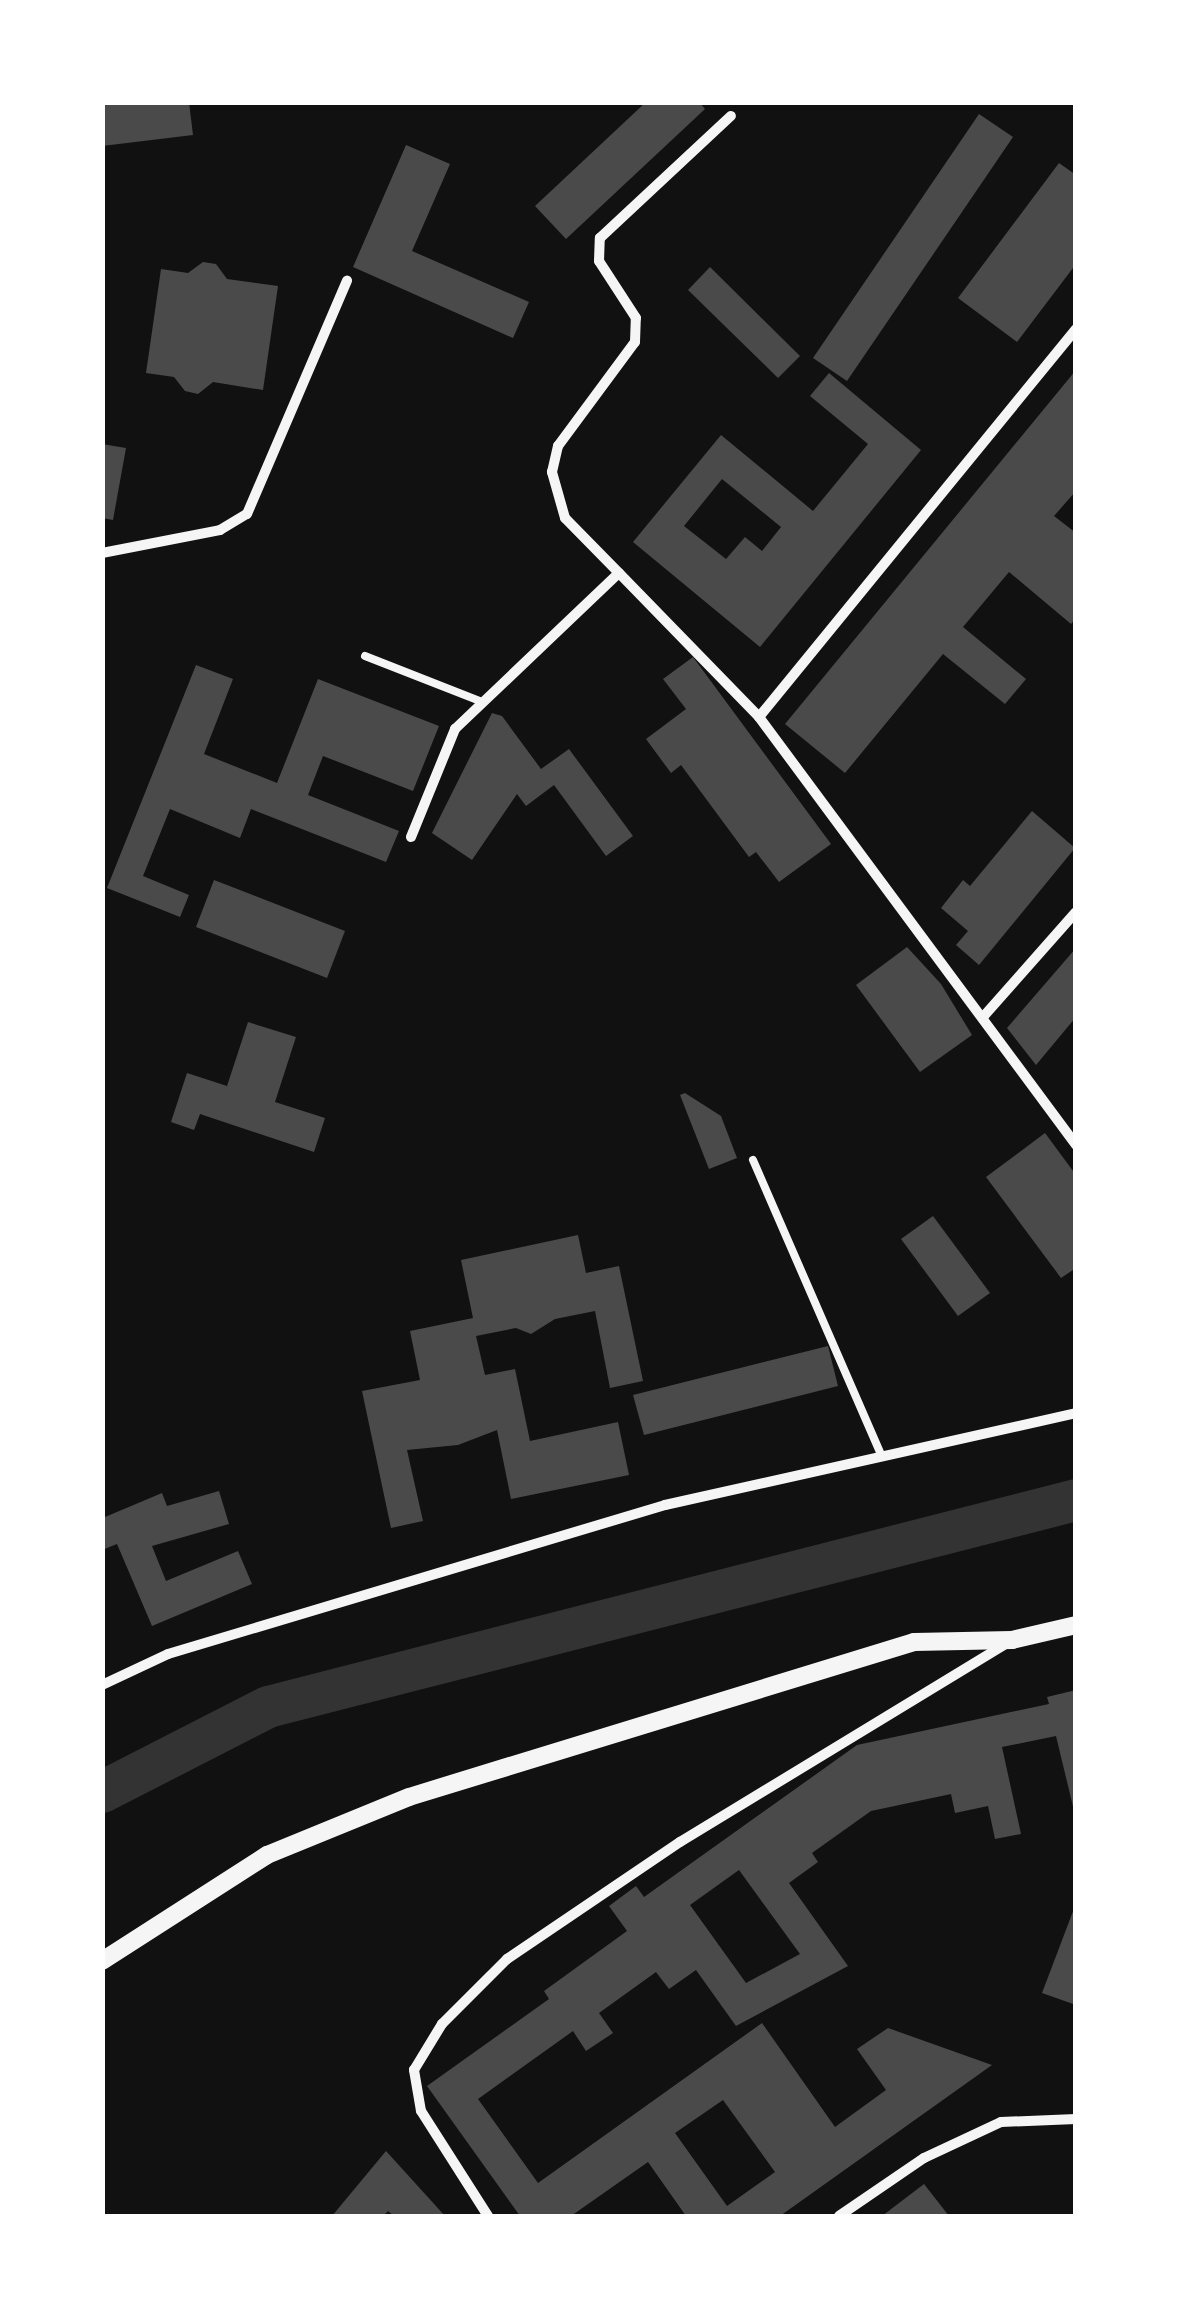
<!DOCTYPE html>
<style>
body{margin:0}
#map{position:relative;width:1178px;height:2319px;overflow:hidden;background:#111;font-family:"Fira Sans Condensed",sans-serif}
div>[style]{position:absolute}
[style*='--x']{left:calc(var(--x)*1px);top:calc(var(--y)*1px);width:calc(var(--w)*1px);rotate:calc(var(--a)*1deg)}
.canal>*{height:42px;margin:-21px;padding:0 21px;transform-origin:21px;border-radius:21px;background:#333}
.building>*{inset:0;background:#4a4a4a}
.service>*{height:8px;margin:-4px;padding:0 4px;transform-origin:4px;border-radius:4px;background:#f5f5f5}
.minor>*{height:10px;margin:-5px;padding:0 5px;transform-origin:5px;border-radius:5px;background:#f5f5f5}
.tertiary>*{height:18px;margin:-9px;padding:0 9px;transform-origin:9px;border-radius:9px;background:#f5f5f5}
span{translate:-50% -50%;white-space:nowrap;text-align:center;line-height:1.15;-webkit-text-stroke:10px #fff;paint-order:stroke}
.frame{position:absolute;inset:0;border:105px solid #fff;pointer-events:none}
</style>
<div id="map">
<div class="canal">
<div style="--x:102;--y:1792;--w:186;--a:-27.1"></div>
<div style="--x:268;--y:1707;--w:834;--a:-14.37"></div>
</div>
<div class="building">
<div style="clip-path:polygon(102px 102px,189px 102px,193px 135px,102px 146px)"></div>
<div style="clip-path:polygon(646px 102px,699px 102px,705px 109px,566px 239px,535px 206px)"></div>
<div style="clip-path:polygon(979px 114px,1013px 137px,847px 381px,813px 358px)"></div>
<div style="clip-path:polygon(406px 145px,450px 164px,412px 251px,529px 302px,513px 338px,353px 267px)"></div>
<div style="clip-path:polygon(1059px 163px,1076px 175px,1076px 264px,1017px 342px,958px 298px)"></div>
<div style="clip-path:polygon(203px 262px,216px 264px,227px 279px,278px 286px,263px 390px,213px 382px,198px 394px,185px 391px,174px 377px,146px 373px,161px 269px,188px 273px)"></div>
<div style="clip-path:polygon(710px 267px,800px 356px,778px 378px,688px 290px)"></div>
<div style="clip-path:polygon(1076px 370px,1076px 491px,1054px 516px,1076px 533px,1076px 618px,1071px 624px,1009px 572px,963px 627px,1026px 679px,1005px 704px,943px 654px,845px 773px,785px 724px)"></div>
<div style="clip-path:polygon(evenodd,829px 373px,921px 450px,760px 647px,633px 542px,721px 435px,813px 511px,868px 444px,810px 396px,829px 373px,722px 479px,781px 527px,762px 551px,745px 537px,726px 559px,684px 526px,722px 479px)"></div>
<div style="clip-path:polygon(102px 444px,126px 448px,113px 520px,102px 518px)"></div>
<div style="clip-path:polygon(693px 657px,831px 844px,779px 882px,756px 852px,749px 857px,681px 765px,671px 773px,646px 739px,686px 709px,663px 679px)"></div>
<div style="clip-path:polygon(196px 665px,233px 679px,204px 754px,277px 783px,318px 679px,439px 726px,413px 791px,323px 756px,308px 795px,399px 831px,386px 862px,251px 809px,240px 838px,170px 809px,143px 876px,189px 895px,180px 917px,107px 888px)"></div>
<div style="clip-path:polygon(492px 713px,502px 716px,541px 769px,569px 749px,633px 836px,606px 856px,554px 785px,526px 806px,517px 794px,472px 860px,432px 833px)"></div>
<div style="clip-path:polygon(1032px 811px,1075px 848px,979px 965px,956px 945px,968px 931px,941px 908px,963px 880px,970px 886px)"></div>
<div style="clip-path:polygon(214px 880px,345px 931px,327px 978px,196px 927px)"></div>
<div style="clip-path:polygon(907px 947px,941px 984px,972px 1035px,920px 1072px,856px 985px)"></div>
<div style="clip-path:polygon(1076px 948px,1076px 1017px,1036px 1065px,1007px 1028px)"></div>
<div style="clip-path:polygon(248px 1022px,296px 1037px,275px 1102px,325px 1118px,314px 1152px,200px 1114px,194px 1130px,171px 1122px,187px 1073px,227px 1086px)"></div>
<div style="clip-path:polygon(685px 1093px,721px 1116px,737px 1158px,709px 1169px,680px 1095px)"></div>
<div style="clip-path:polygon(1045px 1133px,1076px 1175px,1076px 1268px,1061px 1278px,986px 1177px)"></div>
<div style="clip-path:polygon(933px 1216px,990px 1293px,958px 1316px,901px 1239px)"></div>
<div style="clip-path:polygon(578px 1235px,586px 1273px,619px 1266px,643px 1381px,610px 1388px,595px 1311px,555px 1319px,531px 1334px,516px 1328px,476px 1336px,485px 1375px,515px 1369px,530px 1441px,618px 1422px,629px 1475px,511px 1499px,497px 1430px,458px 1445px,407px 1450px,423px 1521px,391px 1528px,362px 1391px,420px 1380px,410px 1331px,473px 1318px,461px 1260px)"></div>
<div style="clip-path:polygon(828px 1346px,838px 1386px,644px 1435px,633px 1395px)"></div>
<div style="clip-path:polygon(219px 1491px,229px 1524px,152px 1546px,166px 1581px,238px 1551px,252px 1584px,152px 1626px,117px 1544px,102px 1550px,102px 1510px,105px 1517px,162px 1493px,167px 1506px)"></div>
<div style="clip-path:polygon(evenodd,1076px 1690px,1076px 1819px,1056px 1736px,1002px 1747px,1021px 1834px,995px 1839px,988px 1806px,955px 1813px,951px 1794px,871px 1811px,812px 1853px,818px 1862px,789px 1883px,848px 1966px,736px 2026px,696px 1970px,669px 1989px,656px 1972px,599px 2013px,613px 2033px,586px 2051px,573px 2031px,478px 2099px,538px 2183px,762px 2023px,835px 2127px,886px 2090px,857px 2049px,888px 2028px,992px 2065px,780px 2216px,686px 2216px,648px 2162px,571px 2216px,520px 2216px,427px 2086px,549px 1999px,544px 1991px,627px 1931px,609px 1906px,636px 1886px,644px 1897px,857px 1745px,1049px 1704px,1047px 1697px,1076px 1690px,739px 1870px,800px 1954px,746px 1983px,690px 1905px,739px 1870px,1076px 1690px,723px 2100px,775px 2172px,727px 2206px,675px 2133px,723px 2100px)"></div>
<div style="clip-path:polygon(1075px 1906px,1076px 1906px,1076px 2005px,1042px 1993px)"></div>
<div style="clip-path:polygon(386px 2151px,445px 2216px,394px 2216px,388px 2211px,383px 2216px,332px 2216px)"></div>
<div style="clip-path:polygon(924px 2184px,949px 2216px,882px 2216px)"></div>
</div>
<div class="service">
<div style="--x:365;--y:656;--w:123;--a:21.4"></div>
<div style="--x:753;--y:1160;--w:322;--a:66.5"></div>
</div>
<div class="minor">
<div style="--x:102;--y:553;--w:120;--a:-11"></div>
<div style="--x:220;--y:530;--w:31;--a:-31"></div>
<div style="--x:247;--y:514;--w:254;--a:-66.8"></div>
<div style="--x:619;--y:573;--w:77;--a:-134.5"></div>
<div style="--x:565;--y:518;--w:48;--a:-105.8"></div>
<div style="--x:552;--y:472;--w:27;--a:-77"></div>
<div style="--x:558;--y:446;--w:129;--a:-53.5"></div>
<div style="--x:635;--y:342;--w:24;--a:-88"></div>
<div style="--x:636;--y:318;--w:68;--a:-123"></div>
<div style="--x:599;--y:261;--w:23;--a:-88"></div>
<div style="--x:600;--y:238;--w:179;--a:-43"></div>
<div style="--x:759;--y:717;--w:501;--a:-50.75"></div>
<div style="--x:411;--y:837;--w:117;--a:-67.8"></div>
<div style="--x:455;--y:729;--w:226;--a:-43.6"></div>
<div style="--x:619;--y:573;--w:201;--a:45.8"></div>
<div style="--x:759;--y:717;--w:533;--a:53.47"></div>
<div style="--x:983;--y:1017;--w:140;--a:-48.5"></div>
<div style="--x:102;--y:1685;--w:73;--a:-25.2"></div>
<div style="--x:168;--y:1654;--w:519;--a:-16.69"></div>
<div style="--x:665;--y:1505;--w:421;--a:-12.6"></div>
<div style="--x:488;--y:2216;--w:125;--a:-122.5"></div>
<div style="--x:421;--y:2111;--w:42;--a:-99.7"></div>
<div style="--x:414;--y:2070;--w:54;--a:-58.7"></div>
<div style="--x:442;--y:2024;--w:92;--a:-45"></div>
<div style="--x:507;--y:1959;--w:209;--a:-34.1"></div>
<div style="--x:680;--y:1842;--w:383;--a:-31.3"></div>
<div style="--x:839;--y:2216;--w:103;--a:-34.3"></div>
<div style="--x:924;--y:2158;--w:85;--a:-25.1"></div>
<div style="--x:1001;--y:2122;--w:75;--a:-2.3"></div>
</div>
<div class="tertiary">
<div style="--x:102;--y:1961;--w:196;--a:-32.7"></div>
<div style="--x:267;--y:1855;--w:153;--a:-22.2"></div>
<div style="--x:409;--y:1797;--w:528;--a:-17.06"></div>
<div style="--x:914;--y:1642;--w:98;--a:-1.2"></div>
<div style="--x:1012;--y:1640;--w:66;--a:-13.2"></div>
</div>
<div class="frame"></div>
</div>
